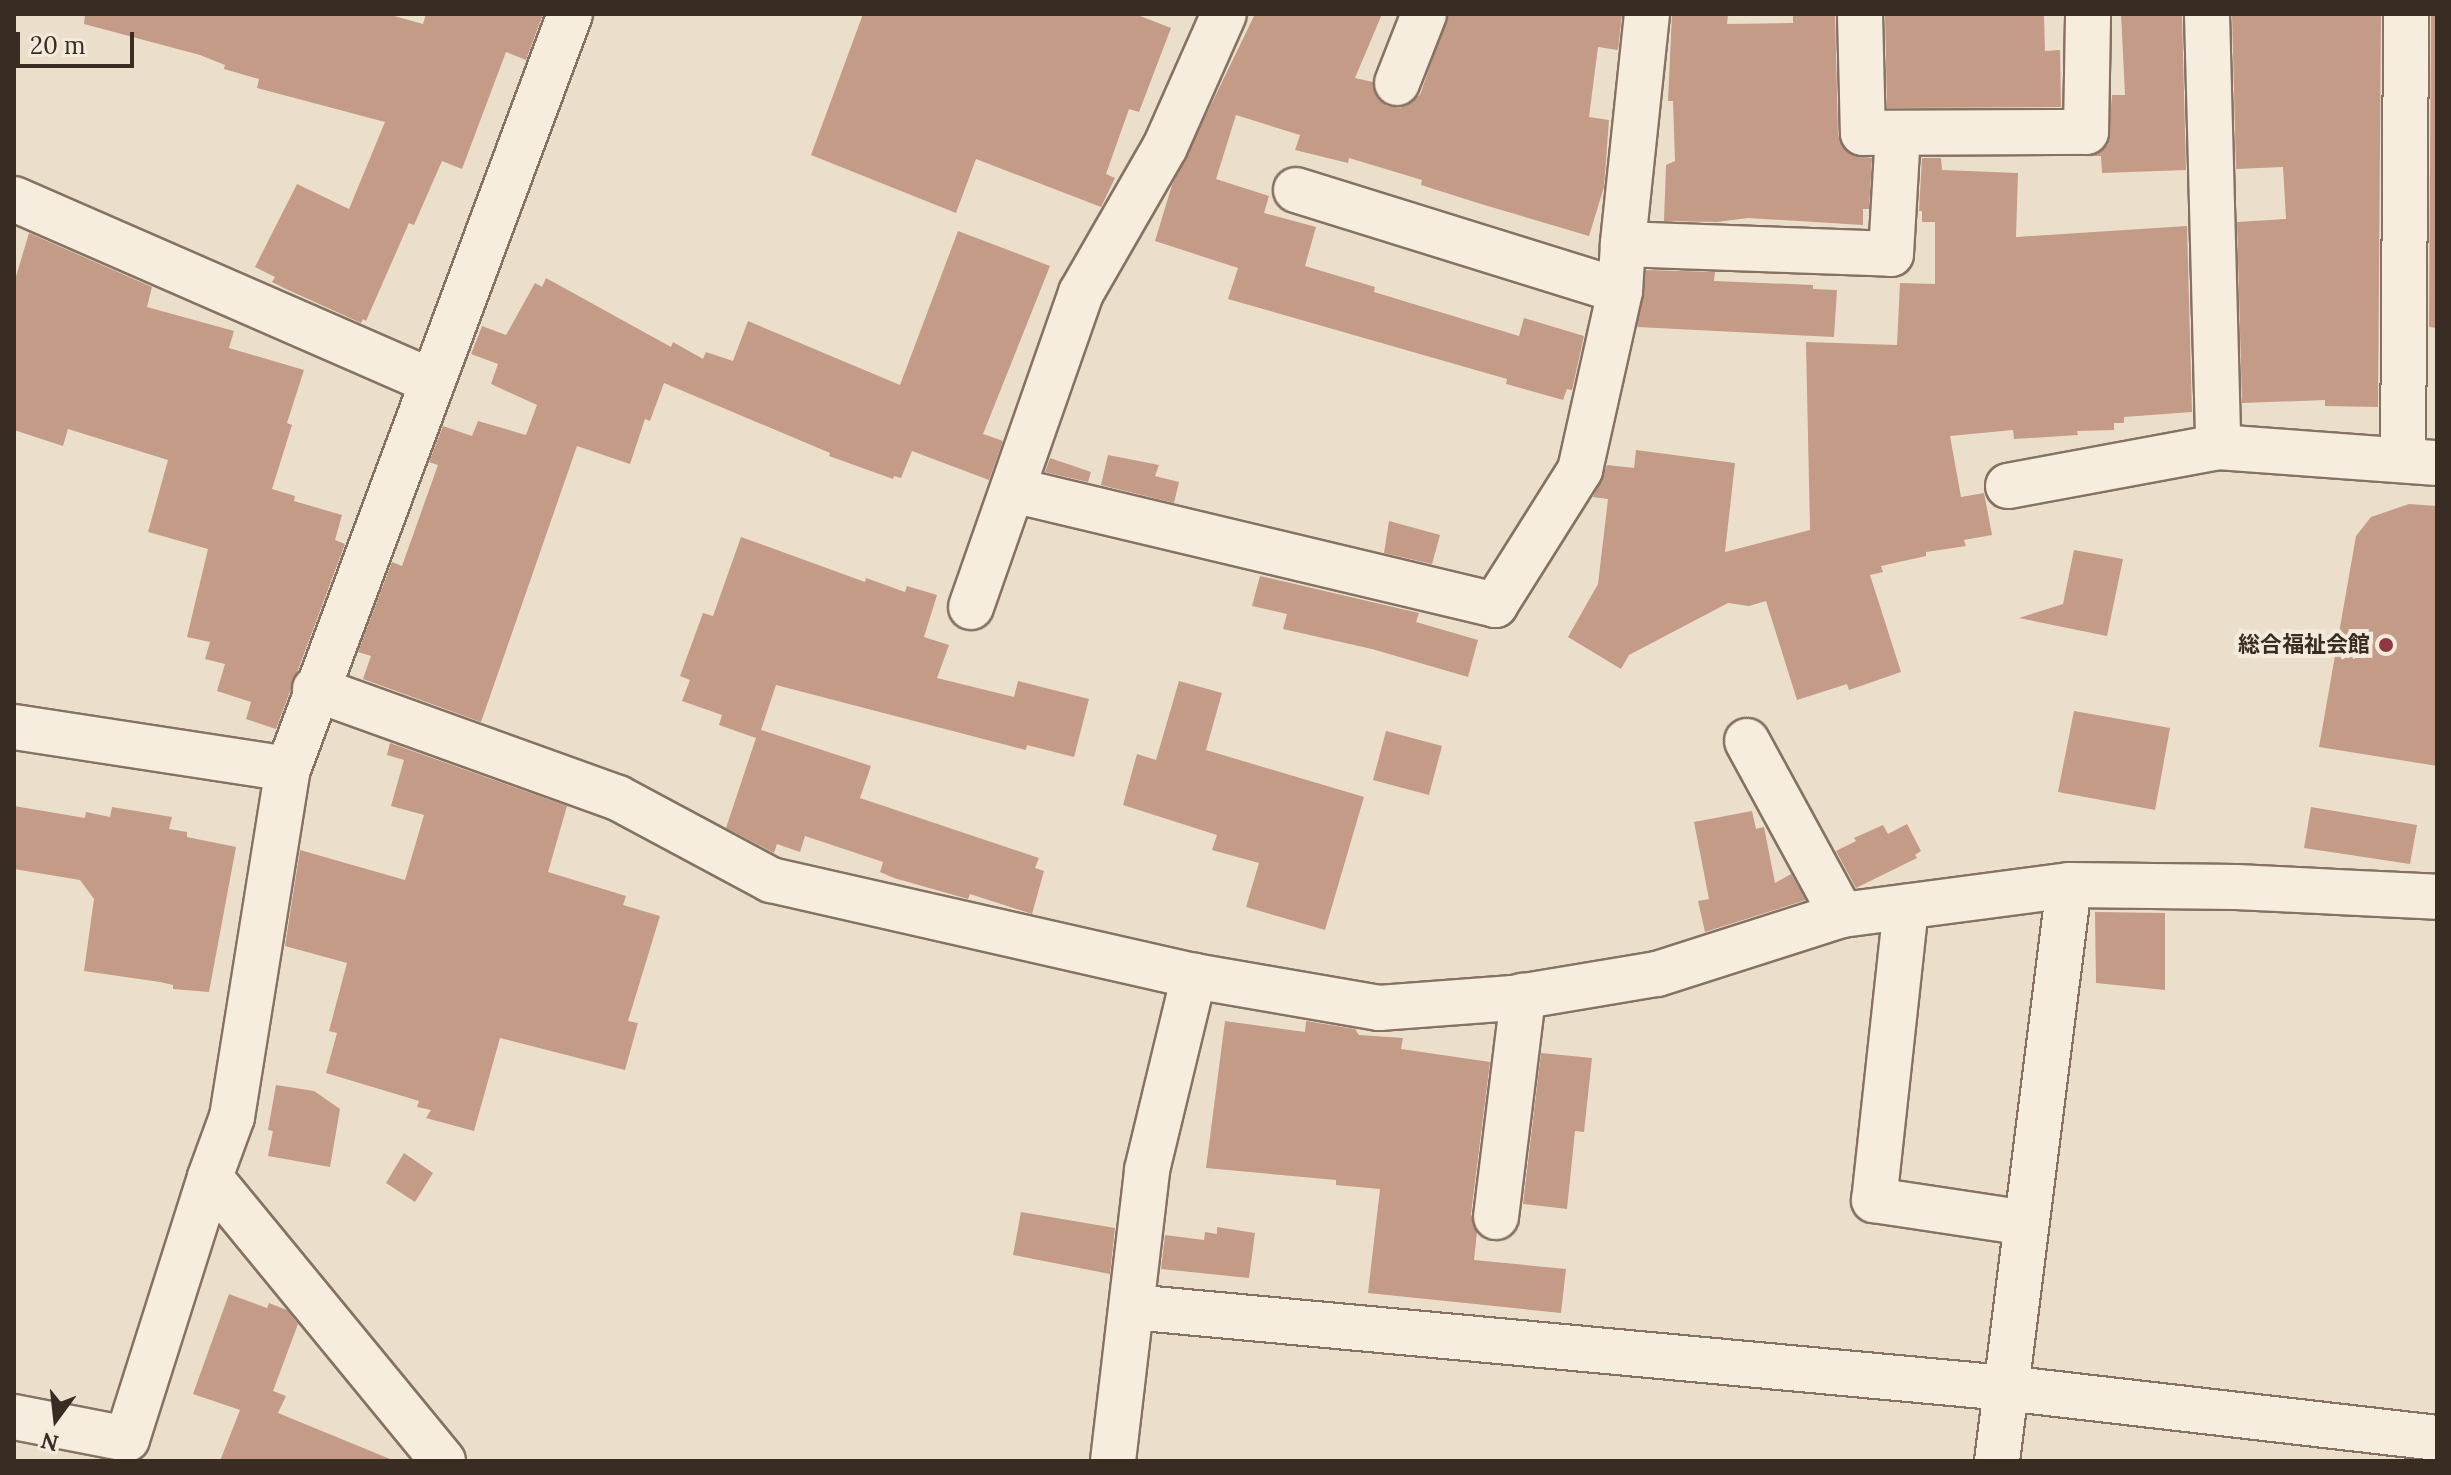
<!DOCTYPE html>
<meta charset="utf-8">
<style>
body{margin:0}
#map{position:relative;width:2451px;height:1475px;overflow:hidden;background:#ebdfcc;font-family:Lora,"Noto Sans JP",serif}
div>[style]{position:absolute}
[style*='--x']{left:calc(var(--x)*1px);top:calc(var(--y)*1px);width:calc(var(--w)*1px);rotate:calc(var(--a)*1deg)}
.building>*{inset:0;background:#c49b86}
.roads{filter:drop-shadow(2px 0 #867262) drop-shadow(-2px 0 #867262) drop-shadow(0 2px #867262) drop-shadow(0 -2px #867262)}
.minor>*{height:44px;margin:-22px;padding:0 22px;transform-origin:22px;border-radius:22px;background:#f6eddf}
.dots>*{width:22px;height:22px;translate:-50% -50%;box-sizing:border-box;border:4px solid #f3eadb;border-radius:50%}
span{translate:-50% -50%;white-space:nowrap;text-align:center;line-height:1.15;-webkit-text-stroke:8px #f3eadb;paint-order:stroke}
.poi-label{font-size:22px;color:#392c23;font-weight:700}
.right{translate:-100% -50%;text-align:right}
.frame{position:absolute;inset:0;border:16px solid #392c23;pointer-events:none}
.north{position:absolute;left:16px;top:1379px;width:80px;height:80px;-webkit-text-stroke:6px #f3eadb;paint-order:stroke;rotate:195deg;font-size:22px;font-weight:700;line-height:32px;text-align:center;color:#392c23}
.north::after{content:'';display:block;margin:auto;width:28px;height:36px;background:#392c23;clip-path:polygon(50% 0,100% 100%,50% 72%,0 100%)}
.scale{position:absolute;left:16px;top:32px;width:118px;height:36px;box-sizing:border-box;border:4px solid #392c23;border-top:0;padding-left:10px;font-size:24px;line-height:28px;white-space:nowrap;color:#392c23;-webkit-text-stroke:6px #f3eadb;paint-order:stroke}
</style>
<div id="map">
<div class="building">
<div style="clip-path:polygon(85px 14px,387px 14px,423px 24px,426px 14px,543px 14px,526px 60px,506px 52px,462px 169px,442px 161px,414px 225px,409px 223px,366px 321px,363px 319px,361px 323px,286px 289px,272px 282px,275px 277px,255px 267px,297px 184px,349px 209px,385px 122px,257px 88px,259px 79px,224px 69px,225px 65px,200px 55px,84px 24px)"></div>
<div style="clip-path:polygon(863px 14px,1135px 14px,1171px 28px,1139px 112px,1129px 109px,1106px 174px,1115px 178px,1101px 207px,976px 159px,956px 213px,811px 155px)"></div>
<div style="clip-path:polygon(1255px 14px,1382px 14px,1355px 78px,1373px 82px,1378px 99px,1387px 106px,1400px 108px,1420px 95px,1448px 14px,1622px 14px,1618px 50px,1598px 47px,1589px 117px,1609px 120px,1604px 187px,1589px 236px,1481px 204px,1421px 185px,1422px 180px,1349px 158px,1348px 163px,1295px 150px,1300px 135px,1236px 115px,1216px 179px,1269px 196px,1264px 213px,1316px 227px,1305px 266px,1375px 287px,1374px 292px,1519px 336px,1524px 318px,1584px 336px,1572px 390px,1567px 389px,1563px 400px,1506px 384px,1507px 379px,1228px 299px,1238px 268px,1155px 241px,1172px 185px)"></div>
<div style="clip-path:polygon(1672px 14px,1728px 14px,1727px 24px,1793px 23px,1793px 14px,1835px 14px,1838px 134px,1842px 146px,1850px 154px,1872px 158px,1869px 209px,1863px 209px,1863px 225px,1748px 218px,1717px 222px,1664px 221px,1666px 165px,1675px 161px,1673px 101px,1668px 101px)"></div>
<div style="clip-path:polygon(1885px 14px,2044px 14px,2045px 51px,2060px 50px,2061px 107px,1887px 108px)"></div>
<div style="clip-path:polygon(2121px 14px,2182px 15px,2186px 170px,2102px 173px,2101px 156px,2089px 156px,2099px 153px,2108px 144px,2112px 95px,2125px 95px)"></div>
<div style="clip-path:polygon(2232px 14px,2381px 14px,2378px 407px,2325px 406px,2325px 400px,2242px 403px,2237px 222px,2286px 219px,2283px 167px,2236px 169px)"></div>
<div style="clip-path:polygon(2431px 14px,2437px 14px,2437px 328px,2429px 327px)"></div>
<div style="clip-path:polygon(1922px 158px,1941px 158px,1942px 170px,2018px 173px,2016px 237px,2187px 226px,2192px 412px,2124px 417px,2124px 423px,2114px 423px,2114px 430px,2077px 431px,2078px 435px,2014px 439px,2013px 430px,1950px 436px,1961px 497px,1984px 493px,1992px 535px,1964px 540px,1966px 546px,1926px 552px,1926px 556px,1881px 566px,1883px 572px,1870px 575px,1901px 672px,1849px 690px,1847px 684px,1797px 700px,1766px 601px,1749px 606px,1728px 603px,1629px 655px,1621px 669px,1568px 637px,1598px 584px,1608px 499px,1593px 497px,1607px 465px,1634px 468px,1636px 450px,1735px 463px,1725px 552px,1810px 530px,1806px 342px,1897px 345px,1900px 283px,1935px 284px,1935px 222px,1922px 222px,1922px 211px,1919px 211px)"></div>
<div style="clip-path:polygon(958px 231px,1050px 266px,983px 434px,1003px 441px,989px 480px,912px 451px,901px 478px,894px 476px,893px 479px,829px 456px,830px 453px,664px 383px,650px 421px,645px 419px,630px 464px,577px 446px,481px 722px,363px 679px,371px 656px,358px 652px,392px 562px,402px 566px,438px 465px,429px 462px,443px 426px,472px 436px,478px 421px,526px 435px,537px 405px,491px 384px,498px 364px,471px 354px,482px 326px,506px 335px,535px 283px,542px 287px,546px 278px,671px 347px,673px 342px,703px 359px,706px 352px,733px 361px,748px 321px,900px 385px)"></div>
<div style="clip-path:polygon(29px 233px,152px 287px,147px 307px,234px 331px,229px 348px,304px 370px,287px 423px,292px 425px,272px 489px,295px 496px,294px 501px,342px 515px,335px 540px,345px 544px,276px 729px,246px 719px,251px 702px,217px 691px,225px 664px,205px 659px,210px 642px,187px 637px,208px 549px,148px 532px,168px 460px,68px 429px,63px 446px,14px 430px,14px 283px)"></div>
<div style="clip-path:polygon(1646px 270px,1715px 272px,1714px 281px,1813px 285px,1813px 289px,1837px 290px,1834px 337px,1637px 327px)"></div>
<div style="clip-path:polygon(1108px 455px,1159px 465px,1155px 476px,1179px 482px,1174px 503px,1101px 485px)"></div>
<div style="clip-path:polygon(1050px 458px,1091px 472px,1088px 482px,1045px 472px)"></div>
<div style="clip-path:polygon(2409px 504px,2437px 506px,2437px 766px,2319px 747px,2356px 536px,2371px 517px)"></div>
<div style="clip-path:polygon(1389px 521px,1440px 535px,1432px 564px,1384px 553px)"></div>
<div style="clip-path:polygon(741px 537px,865px 582px,866px 578px,905px 592px,907px 586px,937px 595px,924px 637px,949px 645px,937px 678px,1014px 697px,1018px 681px,1089px 699px,1074px 757px,1027px 745px,1026px 750px,776px 685px,761px 730px,871px 766px,860px 798px,1039px 858px,1035px 868px,1044px 871px,1032px 914px,970px 894px,968px 899px,894px 878px,880px 872px,883px 862px,805px 836px,800px 852px,777px 844px,774px 853px,726px 828px,756px 738px,719px 725px,722px 715px,682px 701px,690px 680px,680px 676px,703px 613px,713px 616px)"></div>
<div style="clip-path:polygon(2074px 550px,2123px 559px,2107px 636px,2019px 618px,2063px 604px)"></div>
<div style="clip-path:polygon(1260px 576px,1419px 613px,1416px 622px,1478px 640px,1468px 677px,1372px 649px,1283px 629px,1287px 614px,1252px 606px)"></div>
<div style="clip-path:polygon(1179px 681px,1222px 693px,1206px 750px,1364px 797px,1325px 930px,1246px 907px,1259px 863px,1212px 850px,1217px 835px,1123px 805px,1137px 754px,1156px 760px)"></div>
<div style="clip-path:polygon(2074px 711px,2170px 728px,2155px 810px,2058px 792px)"></div>
<div style="clip-path:polygon(1386px 731px,1442px 746px,1429px 795px,1373px 780px)"></div>
<div style="clip-path:polygon(390px 743px,567px 806px,548px 872px,626px 896px,623px 905px,660px 916px,628px 1021px,638px 1023px,625px 1070px,500px 1038px,474px 1131px,426px 1118px,431px 1110px,417px 1107px,419px 1101px,326px 1073px,337px 1033px,329px 1031px,347px 963px,285px 946px,300px 850px,405px 880px,424px 815px,391px 806px,404px 760px,387px 755px)"></div>
<div style="clip-path:polygon(14px 806px,85px 818px,86px 812px,110px 817px,112px 807px,172px 817px,169px 829px,187px 832px,187px 837px,236px 847px,209px 992px,173px 989px,173px 985px,160px 982px,84px 971px,94px 899px,80px 880px,14px 869px)"></div>
<div style="clip-path:polygon(2311px 807px,2417px 825px,2410px 864px,2304px 848px)"></div>
<div style="clip-path:polygon(1752px 811px,1756px 829px,1764px 827px,1775px 883px,1791px 874px,1806px 900px,1705px 932px,1698px 901px,1709px 899px,1694px 822px)"></div>
<div style="clip-path:polygon(1907px 824px,1921px 851px,1915px 855px,1917px 858px,1856px 888px,1836px 851px,1856px 841px,1854px 838px,1883px 825px,1888px 834px)"></div>
<div style="clip-path:polygon(2095px 912px,2165px 913px,2165px 990px,2096px 983px)"></div>
<div style="clip-path:polygon(1225px 1021px,1305px 1032px,1306px 1021px,1355px 1029px,1359px 1035px,1403px 1038px,1401px 1049px,1490px 1062px,1471px 1214px,1477px 1232px,1474px 1260px,1566px 1269px,1561px 1313px,1368px 1293px,1380px 1189px,1336px 1185px,1336px 1180px,1206px 1168px)"></div>
<div style="clip-path:polygon(1541px 1053px,1592px 1058px,1584px 1132px,1575px 1131px,1567px 1209px,1523px 1204px)"></div>
<div style="clip-path:polygon(276px 1085px,314px 1091px,340px 1109px,330px 1167px,268px 1156px,273px 1131px,268px 1130px)"></div>
<div style="clip-path:polygon(404px 1153px,433px 1173px,415px 1202px,386px 1183px)"></div>
<div style="clip-path:polygon(1021px 1212px,1115px 1228px,1110px 1274px,1013px 1255px)"></div>
<div style="clip-path:polygon(1217px 1227px,1255px 1233px,1249px 1278px,1161px 1269px,1165px 1235px,1204px 1240px,1205px 1232px,1217px 1234px)"></div>
<div style="clip-path:polygon(229px 1294px,267px 1308px,269px 1303px,287px 1310px,298px 1324px,273px 1391px,286px 1396px,278px 1413px,395px 1461px,220px 1461px,240px 1410px,193px 1394px)"></div>
</div>
<div class="roads">
<div class="minor">
<div style="--x:1647;--y:14;--w:231;--a:96"></div>
<div style="--x:1623;--y:244;--w:268;--a:2.1"></div>
<div style="--x:1891;--y:254;--w:121;--a:-86.7"></div>
<div style="--x:1860;--y:14;--w:119;--a:88.6"></div>
<div style="--x:1863;--y:133;--w:223;--a:-0.3"></div>
<div style="--x:2086;--y:132;--w:118;--a:-89"></div>
<div style="--x:2207;--y:14;--w:433;--a:88.5"></div>
<div style="--x:1397;--y:83;--w:74;--a:-68.6"></div>
<div style="--x:1296;--y:190;--w:339;--a:17.3"></div>
<div style="--x:14;--y:199;--w:455;--a:23.6"></div>
<div style="--x:2403;--y:458;--w:444;--a:-89.6"></div>
<div style="--x:2008;--y:486;--w:214;--a:-10.5"></div>
<div style="--x:2218;--y:447;--w:220;--a:4.2"></div>
<div style="--x:1013;--y:490;--w:496;--a:13.4"></div>
<div style="--x:1495;--y:605;--w:160;--a:-57.8"></div>
<div style="--x:1580;--y:470;--w:183;--a:-77.4"></div>
<div style="--x:1620;--y:291;--w:47;--a:-86.3"></div>
<div style="--x:971;--y:607;--w:333;--a:-70.7"></div>
<div style="--x:1081;--y:293;--w:168;--a:-60.1"></div>
<div style="--x:1165;--y:147;--w:145;--a:-66.1"></div>
<div style="--x:315;--y:689;--w:322;--a:19.8"></div>
<div style="--x:618;--y:798;--w:174;--a:28.2"></div>
<div style="--x:771;--y:880;--w:434;--a:12.8"></div>
<div style="--x:1194;--y:976;--w:188;--a:9.8"></div>
<div style="--x:1379;--y:1008;--w:134;--a:-4.3"></div>
<div style="--x:1513;--y:998;--w:146;--a:-9.5"></div>
<div style="--x:1657;--y:974;--w:194;--a:-17.7"></div>
<div style="--x:1842;--y:915;--w:229;--a:-7.5"></div>
<div style="--x:2069;--y:885;--w:167;--a:0.7"></div>
<div style="--x:2236;--y:887;--w:201;--a:2.8"></div>
<div style="--x:14;--y:727;--w:277;--a:8.7"></div>
<div style="--x:1747;--y:741;--w:198;--a:61.4"></div>
<div style="--x:1906;--y:907;--w:295;--a:96.2"></div>
<div style="--x:1874;--y:1200;--w:154;--a:8.6"></div>
<div style="--x:1496;--y:1217;--w:223;--a:-83"></div>
<div style="--x:1132;--y:1307;--w:877;--a:5.3"></div>
<div style="--x:2005;--y:1388;--w:435;--a:6.6"></div>
<div style="--x:14;--y:1417;--w:115;--a:11"></div>
<div style="--x:127;--y:1439;--w:275;--a:-72.4"></div>
<div style="--x:443;--y:1461;--w:367;--a:-129.4"></div>
<div style="--x:210;--y:1177;--w:64;--a:-69.9"></div>
<div style="--x:232;--y:1117;--w:352;--a:-80.9"></div>
<div style="--x:288;--y:769;--w:806;--a:-69.52"></div>
<div style="--x:1113;--y:1461;--w:293;--a:-83.3"></div>
<div style="--x:1147;--y:1170;--w:200;--a:-76.4"></div>
<div style="--x:1997;--y:1461;--w:580;--a:-82.87"></div>
</div>
</div>
<div class="dots">
<div style="left:2386px;top:645px;background:#8f3841"></div>
</div>
<div class="poi-label">
<span class="right" style="left:2370px;top:645px">総合福祉会館</span>
</div>
<div class="frame"></div>
<div class="north">N</div>
<div class="scale">20 m</div>
</div>
